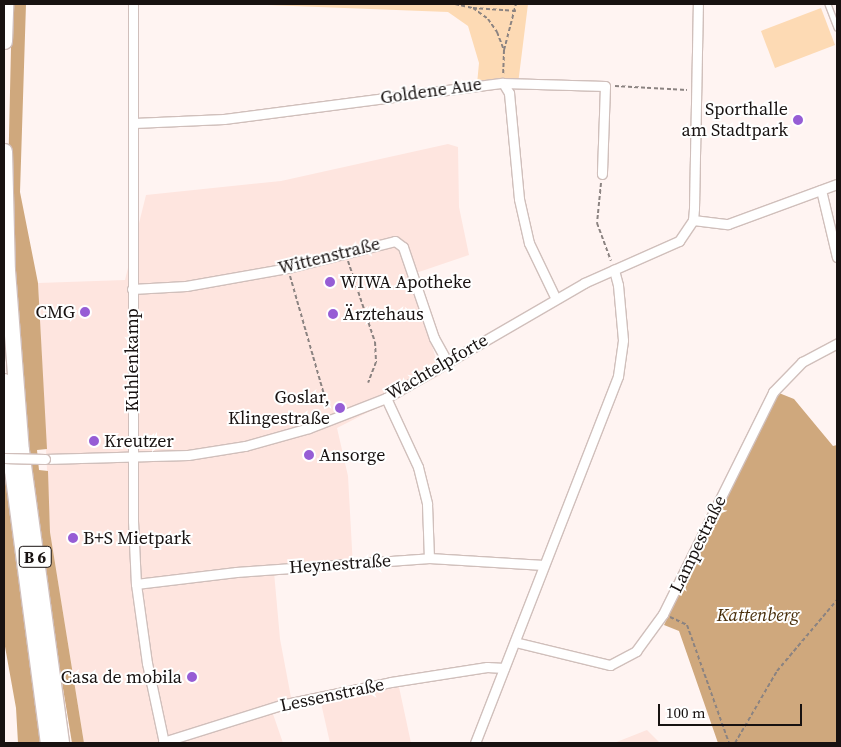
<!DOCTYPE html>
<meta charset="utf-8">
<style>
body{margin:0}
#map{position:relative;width:841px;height:747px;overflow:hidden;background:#fff4f2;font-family:"Source Serif 4",serif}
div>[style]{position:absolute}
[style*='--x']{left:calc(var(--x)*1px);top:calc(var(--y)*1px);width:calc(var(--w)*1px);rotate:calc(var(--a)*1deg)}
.built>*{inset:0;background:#fee5df}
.green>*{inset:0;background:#fddab4}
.forest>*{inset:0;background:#cfa87d}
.path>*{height:2px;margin-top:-1px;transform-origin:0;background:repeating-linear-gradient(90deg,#8b8381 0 4px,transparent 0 6.5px)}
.roads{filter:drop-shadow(1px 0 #d0bfbb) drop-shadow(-1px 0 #d0bfbb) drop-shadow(0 1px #d0bfbb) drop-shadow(0 -1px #d0bfbb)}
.service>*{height:4.5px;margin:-2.25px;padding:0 2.25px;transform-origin:2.25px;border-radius:2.25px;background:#fff}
.minor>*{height:9px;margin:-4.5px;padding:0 4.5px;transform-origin:4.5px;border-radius:4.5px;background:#fff}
.trunk>*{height:15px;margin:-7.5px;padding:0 7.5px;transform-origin:7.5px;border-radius:7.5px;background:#fff}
.bridges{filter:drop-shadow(1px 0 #d0bfbb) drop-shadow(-1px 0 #d0bfbb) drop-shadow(0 1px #d0bfbb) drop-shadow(0 -1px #d0bfbb)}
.minor-bridge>*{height:9px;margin:-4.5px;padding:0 4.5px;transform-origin:4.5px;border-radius:4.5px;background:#fff}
.dots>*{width:14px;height:14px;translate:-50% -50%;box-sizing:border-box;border:2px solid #fff;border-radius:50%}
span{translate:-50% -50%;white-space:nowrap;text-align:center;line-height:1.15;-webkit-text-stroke:4px #fff;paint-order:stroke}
.shield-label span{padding:1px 4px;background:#fff;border:1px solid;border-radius:4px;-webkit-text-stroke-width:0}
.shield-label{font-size:16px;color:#181211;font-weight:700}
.street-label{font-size:18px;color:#181211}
.poi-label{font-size:18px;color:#181211}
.right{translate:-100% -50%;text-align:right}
.left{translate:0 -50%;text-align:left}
.park-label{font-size:18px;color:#462b07;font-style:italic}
.frame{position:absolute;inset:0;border:5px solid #181211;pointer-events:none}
.scale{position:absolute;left:658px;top:704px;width:144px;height:22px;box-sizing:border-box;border:2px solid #181211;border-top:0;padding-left:6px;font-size:15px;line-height:18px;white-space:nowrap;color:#181211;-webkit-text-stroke:4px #fff;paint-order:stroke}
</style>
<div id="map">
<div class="built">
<div style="clip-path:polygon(448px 144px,458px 147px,459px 207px,469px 255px,410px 275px,441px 375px,337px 428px,348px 476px,353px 567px,274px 572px,280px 639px,293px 708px,273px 714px,283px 743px,84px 743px,50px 532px,38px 283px,125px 280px,146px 195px,281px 181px)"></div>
<div style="clip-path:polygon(399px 687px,411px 743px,330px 743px,321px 703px)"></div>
<div style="clip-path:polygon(647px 730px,660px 743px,614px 743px)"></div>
</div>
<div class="green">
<div style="clip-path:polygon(239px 4px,528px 4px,518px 84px,477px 84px,479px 63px,468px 26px,448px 12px)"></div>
<div style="clip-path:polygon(821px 8px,835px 45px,775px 68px,761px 31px)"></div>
</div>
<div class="forest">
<div style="clip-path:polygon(12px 4px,26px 4px,20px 192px,38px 283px,47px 449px,37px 450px,39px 470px,48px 471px,50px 532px,84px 743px,72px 743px,36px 524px,17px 336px,8px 179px)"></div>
<div style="clip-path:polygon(779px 393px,794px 399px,833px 446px,837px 445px,837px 743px,718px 743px,679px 631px,664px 625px)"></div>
<div style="clip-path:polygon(4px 460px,42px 743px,18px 743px,16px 708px,4px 641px)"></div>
</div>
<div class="path">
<div style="--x:455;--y:4;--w:18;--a:13"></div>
<div style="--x:473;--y:8;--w:19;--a:36"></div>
<div style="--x:488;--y:19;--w:16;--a:55"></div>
<div style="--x:497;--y:32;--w:19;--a:69"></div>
<div style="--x:504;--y:50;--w:25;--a:92"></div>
<div style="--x:473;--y:8;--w:43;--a:4"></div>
<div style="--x:504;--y:50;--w:48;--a:-75.4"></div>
<div style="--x:615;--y:86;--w:72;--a:3.2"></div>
<div style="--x:601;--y:183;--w:40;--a:95.7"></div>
<div style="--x:597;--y:223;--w:40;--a:69.8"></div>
<div style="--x:348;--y:261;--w:85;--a:71.6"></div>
<div style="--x:375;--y:342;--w:20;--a:87"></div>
<div style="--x:376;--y:362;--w:22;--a:111"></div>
<div style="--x:290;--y:276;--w:127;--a:74"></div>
<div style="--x:670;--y:617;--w:19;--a:25"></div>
<div style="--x:687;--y:625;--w:125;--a:70.4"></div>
<div style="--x:735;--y:743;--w:83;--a:-59.7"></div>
<div style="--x:777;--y:671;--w:93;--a:-49.8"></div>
</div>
<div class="roads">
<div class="service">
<div style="--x:828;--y:4;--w:25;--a:69"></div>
</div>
<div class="minor">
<div style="--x:133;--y:4;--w:517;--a:90"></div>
<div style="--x:133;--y:521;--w:63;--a:87.3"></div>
<div style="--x:136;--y:584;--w:80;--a:82.1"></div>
<div style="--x:147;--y:663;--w:82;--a:78"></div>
<div style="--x:503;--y:83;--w:102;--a:1.7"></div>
<div style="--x:605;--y:86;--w:88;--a:92"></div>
<div style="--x:134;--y:123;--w:90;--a:-2.5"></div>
<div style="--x:224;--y:119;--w:281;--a:-7.4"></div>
<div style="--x:503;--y:83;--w:12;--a:59"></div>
<div style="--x:509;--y:93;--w:106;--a:84.6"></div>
<div style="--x:519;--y:199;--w:45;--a:77.2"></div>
<div style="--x:529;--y:243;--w:62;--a:64.3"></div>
<div style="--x:821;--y:190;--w:69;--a:76.6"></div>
<div style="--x:693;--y:220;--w:35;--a:7"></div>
<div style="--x:728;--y:224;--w:116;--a:-20.2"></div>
<div style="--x:132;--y:289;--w:54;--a:-3.2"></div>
<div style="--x:186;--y:286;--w:104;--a:-10"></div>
<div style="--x:288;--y:268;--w:110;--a:-14.2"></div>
<div style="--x:395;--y:241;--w:10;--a:37"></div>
<div style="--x:403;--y:247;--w:96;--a:71.2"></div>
<div style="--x:434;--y:338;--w:26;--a:61"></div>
<div style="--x:386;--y:398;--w:76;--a:65.1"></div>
<div style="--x:418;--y:467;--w:38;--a:76"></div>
<div style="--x:427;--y:504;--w:54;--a:87.9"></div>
<div style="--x:45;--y:459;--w:143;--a:-1.6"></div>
<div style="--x:188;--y:455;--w:58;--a:-9"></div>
<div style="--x:245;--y:446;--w:66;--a:-15.7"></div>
<div style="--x:309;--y:428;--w:83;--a:-21.3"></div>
<div style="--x:386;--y:398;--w:229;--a:-30.1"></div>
<div style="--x:584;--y:283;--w:104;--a:-23.9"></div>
<div style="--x:679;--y:241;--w:25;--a:-56"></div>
<div style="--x:693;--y:220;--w:12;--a:-85"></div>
<div style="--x:694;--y:208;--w:204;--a:-88.9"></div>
<div style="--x:136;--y:584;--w:101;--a:-6.8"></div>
<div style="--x:236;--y:572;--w:194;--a:-4.1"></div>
<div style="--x:429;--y:558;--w:115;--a:3.5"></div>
<div style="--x:515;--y:642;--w:98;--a:13.6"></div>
<div style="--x:610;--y:665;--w:30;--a:-28"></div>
<div style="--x:636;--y:651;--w:46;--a:-53.9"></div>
<div style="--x:663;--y:614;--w:248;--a:-63.6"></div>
<div style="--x:773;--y:392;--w:42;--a:-46"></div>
<div style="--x:802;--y:362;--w:40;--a:-28"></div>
<div style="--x:163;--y:742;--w:124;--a:-17.4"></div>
<div style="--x:281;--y:705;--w:112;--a:-11.8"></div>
<div style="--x:391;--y:682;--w:97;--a:-8.9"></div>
<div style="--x:487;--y:667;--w:17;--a:3"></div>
<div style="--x:475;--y:743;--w:394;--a:-68.7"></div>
<div style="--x:618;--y:376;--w:36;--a:-82"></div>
<div style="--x:623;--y:340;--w:55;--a:-95.2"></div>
<div style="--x:618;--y:285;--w:16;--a:-105"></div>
</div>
<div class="trunk">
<div style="--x:4;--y:41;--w:37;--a:-88"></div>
<div style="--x:4;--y:151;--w:119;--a:88.6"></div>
<div style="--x:7;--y:270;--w:181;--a:85.6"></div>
<div style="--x:21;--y:450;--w:296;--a:82.2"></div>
<div style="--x:4;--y:381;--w:89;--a:84.9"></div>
<div style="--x:12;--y:470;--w:275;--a:82.5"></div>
</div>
</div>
<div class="bridges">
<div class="minor-bridge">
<div style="--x:4;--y:458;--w:41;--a:1.4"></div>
</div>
</div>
<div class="dots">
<div style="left:798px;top:120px;background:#965dd5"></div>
<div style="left:330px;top:282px;background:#965dd5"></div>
<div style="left:85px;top:312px;background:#965dd5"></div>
<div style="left:333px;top:314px;background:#965dd5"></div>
<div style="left:340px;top:408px;background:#965dd5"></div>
<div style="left:94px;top:441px;background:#965dd5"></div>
<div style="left:309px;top:455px;background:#965dd5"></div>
<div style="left:73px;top:538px;background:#965dd5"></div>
<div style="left:192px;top:677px;background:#965dd5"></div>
</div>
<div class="shield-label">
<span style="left:35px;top:557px">B 6</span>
</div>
<div class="street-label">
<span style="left:431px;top:91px;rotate:-8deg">Goldene Aue</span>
<span style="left:329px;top:256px;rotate:-14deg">Wittenstraße</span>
<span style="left:132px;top:360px;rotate:-90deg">Kuhlenkamp</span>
<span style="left:437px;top:367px;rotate:-30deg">Wachtelpforte</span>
<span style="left:698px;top:544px;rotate:-64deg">Lampestraße</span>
<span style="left:340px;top:564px;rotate:-4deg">Heynestraße</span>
<span style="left:332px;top:695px;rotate:-12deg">Lessenstraße</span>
</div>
<div class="poi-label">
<span class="right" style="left:788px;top:120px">Sporthalle<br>am Stadtpark</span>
<span class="left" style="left:340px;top:282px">WIWA Apotheke</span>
<span class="right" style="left:75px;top:312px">CMG</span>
<span class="left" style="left:343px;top:314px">Ärztehaus</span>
<span class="right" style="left:330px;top:408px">Goslar,<br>Klingestraße</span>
<span class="left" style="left:104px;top:441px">Kreutzer</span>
<span class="left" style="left:319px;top:455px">Ansorge</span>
<span class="left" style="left:83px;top:538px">B+S Mietpark</span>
<span class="right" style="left:182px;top:677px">Casa de mobila</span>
</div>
<div class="park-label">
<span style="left:758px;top:615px">Kattenberg</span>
</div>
<div class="frame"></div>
<div class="scale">100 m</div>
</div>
